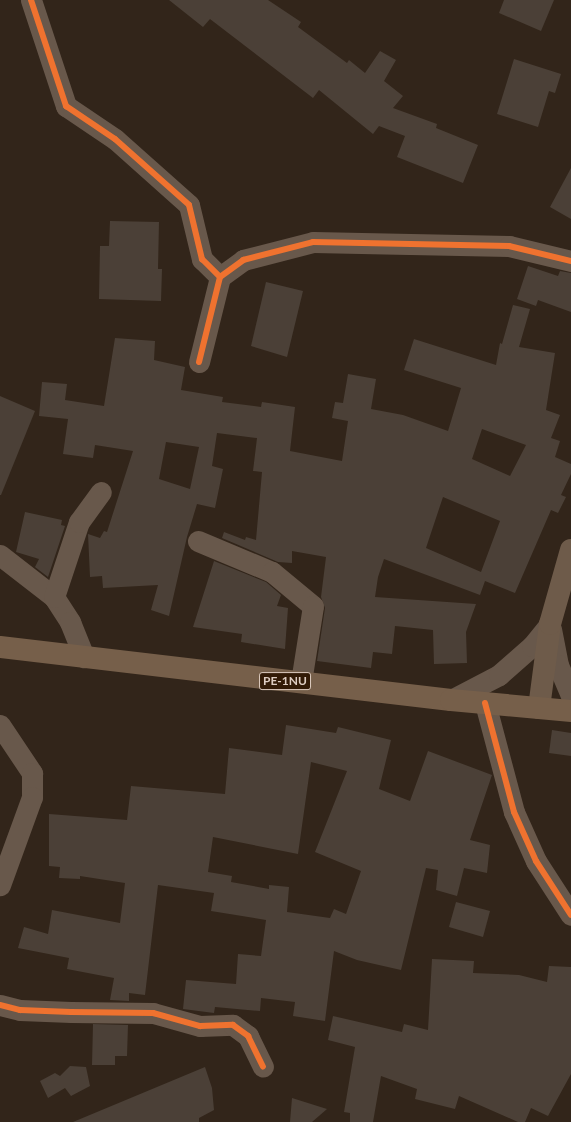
<!DOCTYPE html>
<style>
body{margin:0}
#map{position:relative;width:571px;height:1122px;overflow:hidden;background:#32251a;font-family:Lato,sans-serif}
div>[style]{position:absolute}
[style*='--x']{left:calc(var(--x)*1px);top:calc(var(--y)*1px);width:calc(var(--w)*1px);rotate:calc(var(--a)*1deg)}
.building>*{inset:0;background:#4b4037}
.minor>*{height:21px;margin:-10.5px;padding:0 10.5px;transform-origin:10.5px;border-radius:10.5px;background:#68584b}
.secondary>*{height:22px;margin:-11px;padding:0 11px;transform-origin:11px;border-radius:11px;background:#6e5b4a}
.primary>*{height:22px;margin:-11px;padding:0 11px;transform-origin:11px;border-radius:11px;background:#765f4a}
.cycleway>*{height:6px;margin:-3px;padding:0 3px;transform-origin:3px;border-radius:3px;background:#ef722f}
span{translate:-50% -50%;white-space:nowrap;text-align:center;line-height:1.15;-webkit-text-stroke:3px #321a06;paint-order:stroke}
.shield-label span{padding:1px 3px;background:#321a06;border:1px solid;border-radius:3px;-webkit-text-stroke-width:0}
.shield-label{font-size:12px;color:#decdc2;font-weight:700}
</style>
<div id="map">
<div class="building">
<div style="clip-path:polygon(169px 0,268px 0,301px 22px,298px 27px,347px 63px,349px 60px,365px 73px,380px 51px,396px 60px,384px 81px,403px 96px,393px 108px,437px 124px,436px 128px,478px 145px,463px 183px,397px 157px,405px 136px,379px 126px,373px 134px,319px 90px,313px 98px,210px 19px,203px 27px)"></div>
<div style="clip-path:polygon(504px 0,554px 0,541px 31px,499px 13px)"></div>
<div style="clip-path:polygon(514px 59px,561px 74px,555px 93px,549px 91px,538px 127px,497px 114px)"></div>
<div style="clip-path:polygon(571px 168px,571px 219px,550px 207px)"></div>
<div style="clip-path:polygon(110px 221px,159px 222px,158px 269px,162px 269px,161px 301px,99px 299px,100px 246px,109px 246px)"></div>
<div style="clip-path:polygon(528px 266px,558px 276px,560px 271px,571px 273px,571px 312px,538px 300px,536px 306px,517px 299px)"></div>
<div style="clip-path:polygon(266px 282px,303px 291px,287px 357px,251px 346px)"></div>
<div style="clip-path:polygon(evenodd,513px 305px,530px 309px,519px 347px,555px 353px,546px 410px,560px 415px,551px 438px,560px 441px,555px 457px,571px 464px,571px 474px,561px 495px,566px 497px,558px 513px,551px 510px,515px 593px,485px 581px,480px 595px,384px 559px,378px 577px,375px 597px,476px 604px,466px 632px,467px 663px,434px 664px,433px 630px,395px 626px,392px 654px,373px 652px,371px 668px,317px 661px,325px 608px,321px 597px,326px 557px,292px 551px,292px 563px,278px 562px,222px 538px,224px 532px,245px 540px,246px 537px,256px 540px,262px 472px,253px 471px,257px 438px,217px 433px,212px 466px,223px 469px,215px 508px,197px 504px,187px 537px,169px 616px,151px 610px,158px 585px,103px 588px,102px 576px,90px 577px,88px 534px,100px 538px,104px 531px,107px 532px,133px 451px,95px 445px,93px 458px,63px 454px,68px 419px,39px 416px,42px 382px,67px 384px,65px 400px,104px 406px,115px 338px,155px 341px,154px 360px,185px 367px,181px 390px,223px 397px,222px 402px,261px 407px,262px 402px,295px 407px,290px 451px,342px 461px,348px 421px,332px 418px,335px 402px,343px 403px,348px 374px,376px 379px,371px 409px,403px 415px,448px 431px,461px 388px,404px 370px,414px 339px,496px 365px,500px 343px,502px 344px,513px 305px,482px 429px,526px 445px,510px 476px,472px 459px,482px 429px,513px 305px,166px 442px,199px 447px,190px 489px,159px 479px,166px 442px,513px 305px,443px 497px,500px 521px,481px 572px,426px 548px,443px 497px)"></div>
<div style="clip-path:polygon(0 396px,35px 411px,1px 495px,0 495px)"></div>
<div style="clip-path:polygon(25px 512px,62px 520px,61px 525px,65px 526px,48px 577px,35px 567px,39px 559px,16px 552px)"></div>
<div style="clip-path:polygon(214px 561px,266px 582px,281px 595px,277px 606px,288px 608px,285px 649px,241px 642px,242px 634px,193px 627px)"></div>
<div style="clip-path:polygon(evenodd,286px 725px,336px 733px,338px 727px,391px 740px,379px 789px,410px 801px,428px 751px,492px 775px,470px 840px,490px 845px,487px 873px,464px 868px,457px 896px,436px 890px,438px 870px,426px 868px,401px 970px,357px 960px,334px 951px,325px 1021px,293px 1016px,295px 1002px,261px 998px,260px 1011px,215px 1007px,214px 1013px,183px 1009px,186px 980px,236px 984px,238px 954px,261px 956px,266px 920px,211px 911px,214px 893px,158px 885px,145px 995px,129px 993px,129px 1001px,110px 1000px,114px 978px,67px 969px,69px 958px,18px 948px,24px 927px,48px 934px,52px 910px,120px 923px,125px 883px,80px 876px,80px 879px,59px 878px,60px 867px,49px 866px,49px 814px,127px 820px,131px 786px,225px 794px,229px 748px,282px 755px,286px 725px,311px 762px,347px 771px,315px 852px,361px 871px,346px 914px,334px 909px,330px 918px,287px 912px,289px 887px,269px 885px,269px 889px,231px 882px,232px 876px,208px 872px,213px 837px,298px 854px,311px 762px)"></div>
<div style="clip-path:polygon(552px 730px,571px 733px,571px 756px,549px 753px)"></div>
<div style="clip-path:polygon(456px 902px,490px 911px,483px 937px,449px 927px)"></div>
<div style="clip-path:polygon(432px 959px,474px 961px,473px 973px,519px 975px,547px 982px,549px 966px,571px 967px,571px 1074px,548px 1116px,531px 1108px,525px 1122px,518px 1122px,459px 1096px,455px 1109px,415px 1099px,417px 1089px,381px 1076px,373px 1122px,350px 1122px,350px 1113px,344px 1112px,355px 1047px,328px 1040px,333px 1016px,402px 1032px,404px 1024px,428px 1030px)"></div>
<div style="clip-path:polygon(93px 1024px,128px 1025px,127px 1056px,115px 1056px,115px 1065px,92px 1065px)"></div>
<div style="clip-path:polygon(70px 1066px,86px 1067px,90px 1086px,71px 1096px,65px 1088px,48px 1098px,40px 1081px,55px 1073px,60px 1076px)"></div>
<div style="clip-path:polygon(205px 1067px,212px 1088px,214px 1110px,199px 1118px,199px 1122px,73px 1122px)"></div>
<div style="clip-path:polygon(292px 1098px,327px 1109px,312px 1122px,290px 1122px)"></div>
</div>
<div class="minor">
<div style="--x:31;--y:0;--w:112;--a:71.7"></div>
<div style="--x:66;--y:106;--w:59;--a:34"></div>
<div style="--x:115;--y:139;--w:99;--a:41.7"></div>
<div style="--x:189;--y:205;--w:56;--a:76.5"></div>
<div style="--x:202;--y:259;--w:25;--a:45"></div>
<div style="--x:199;--y:362;--w:88;--a:-76.1"></div>
<div style="--x:220;--y:277;--w:29;--a:-36"></div>
<div style="--x:243;--y:260;--w:72;--a:-14.4"></div>
<div style="--x:313;--y:242;--w:196;--a:1.2"></div>
<div style="--x:509;--y:246;--w:64;--a:13.6"></div>
<div style="--x:198;--y:541;--w:80;--a:22.7"></div>
<div style="--x:272;--y:572;--w:53;--a:39.7"></div>
<div style="--x:313;--y:606;--w:77;--a:99"></div>
<div style="--x:0;--y:555;--w:68;--a:37.9"></div>
<div style="--x:54;--y:597;--w:30;--a:57"></div>
<div style="--x:70;--y:622;--w:38;--a:68"></div>
<div style="--x:54;--y:597;--w:79;--a:-71.6"></div>
<div style="--x:79;--y:522;--w:37;--a:-54"></div>
<div style="--x:551;--y:629;--w:37;--a:79"></div>
<div style="--x:558;--y:665;--w:33;--a:67"></div>
<div style="--x:451;--y:700;--w:54;--a:-27.5"></div>
<div style="--x:499;--y:675;--w:44;--a:-41.3"></div>
<div style="--x:532;--y:646;--w:28;--a:-51"></div>
<div style="--x:485;--y:703;--w:113;--a:75.1"></div>
<div style="--x:514;--y:812;--w:54;--a:65.8"></div>
<div style="--x:536;--y:861;--w:64;--a:57.1"></div>
<div style="--x:0;--y:725;--w:58;--a:56.3"></div>
<div style="--x:32;--y:773;--w:24;--a:90"></div>
<div style="--x:32;--y:797;--w:94;--a:110"></div>
<div style="--x:0;--y:1005;--w:21;--a:14"></div>
<div style="--x:20;--y:1010;--w:51;--a:2.2"></div>
<div style="--x:71;--y:1012;--w:82;--a:0.7"></div>
<div style="--x:153;--y:1013;--w:49;--a:15.5"></div>
<div style="--x:200;--y:1026;--w:33;--a:-2"></div>
<div style="--x:233;--y:1025;--w:19;--a:36"></div>
<div style="--x:248;--y:1036;--w:34;--a:64"></div>
</div>
<div class="secondary">
<div style="--x:539;--y:708;--w:85;--a:-82.5"></div>
<div style="--x:550;--y:624;--w:77;--a:-74.2"></div>
</div>
<div class="primary">
<div style="--x:0;--y:647;--w:454;--a:6.7"></div>
<div style="--x:451;--y:700;--w:121;--a:5.2"></div>
</div>
<div class="cycleway">
<div style="--x:31;--y:0;--w:112;--a:71.7"></div>
<div style="--x:66;--y:106;--w:59;--a:34"></div>
<div style="--x:115;--y:139;--w:99;--a:41.7"></div>
<div style="--x:189;--y:205;--w:56;--a:76.5"></div>
<div style="--x:202;--y:259;--w:25;--a:45"></div>
<div style="--x:199;--y:362;--w:88;--a:-76.1"></div>
<div style="--x:220;--y:277;--w:29;--a:-36"></div>
<div style="--x:243;--y:260;--w:72;--a:-14.4"></div>
<div style="--x:313;--y:242;--w:196;--a:1.2"></div>
<div style="--x:509;--y:246;--w:64;--a:13.6"></div>
<div style="--x:485;--y:703;--w:113;--a:75.1"></div>
<div style="--x:514;--y:812;--w:54;--a:65.8"></div>
<div style="--x:536;--y:861;--w:64;--a:57.1"></div>
<div style="--x:0;--y:1005;--w:21;--a:14"></div>
<div style="--x:20;--y:1010;--w:51;--a:2.2"></div>
<div style="--x:71;--y:1012;--w:82;--a:0.7"></div>
<div style="--x:153;--y:1013;--w:49;--a:15.5"></div>
<div style="--x:200;--y:1026;--w:33;--a:-2"></div>
<div style="--x:233;--y:1025;--w:19;--a:36"></div>
<div style="--x:248;--y:1036;--w:34;--a:64"></div>
</div>
<div class="shield-label">
<span style="left:285px;top:681px">PE-1NU</span>
</div>
</div>
